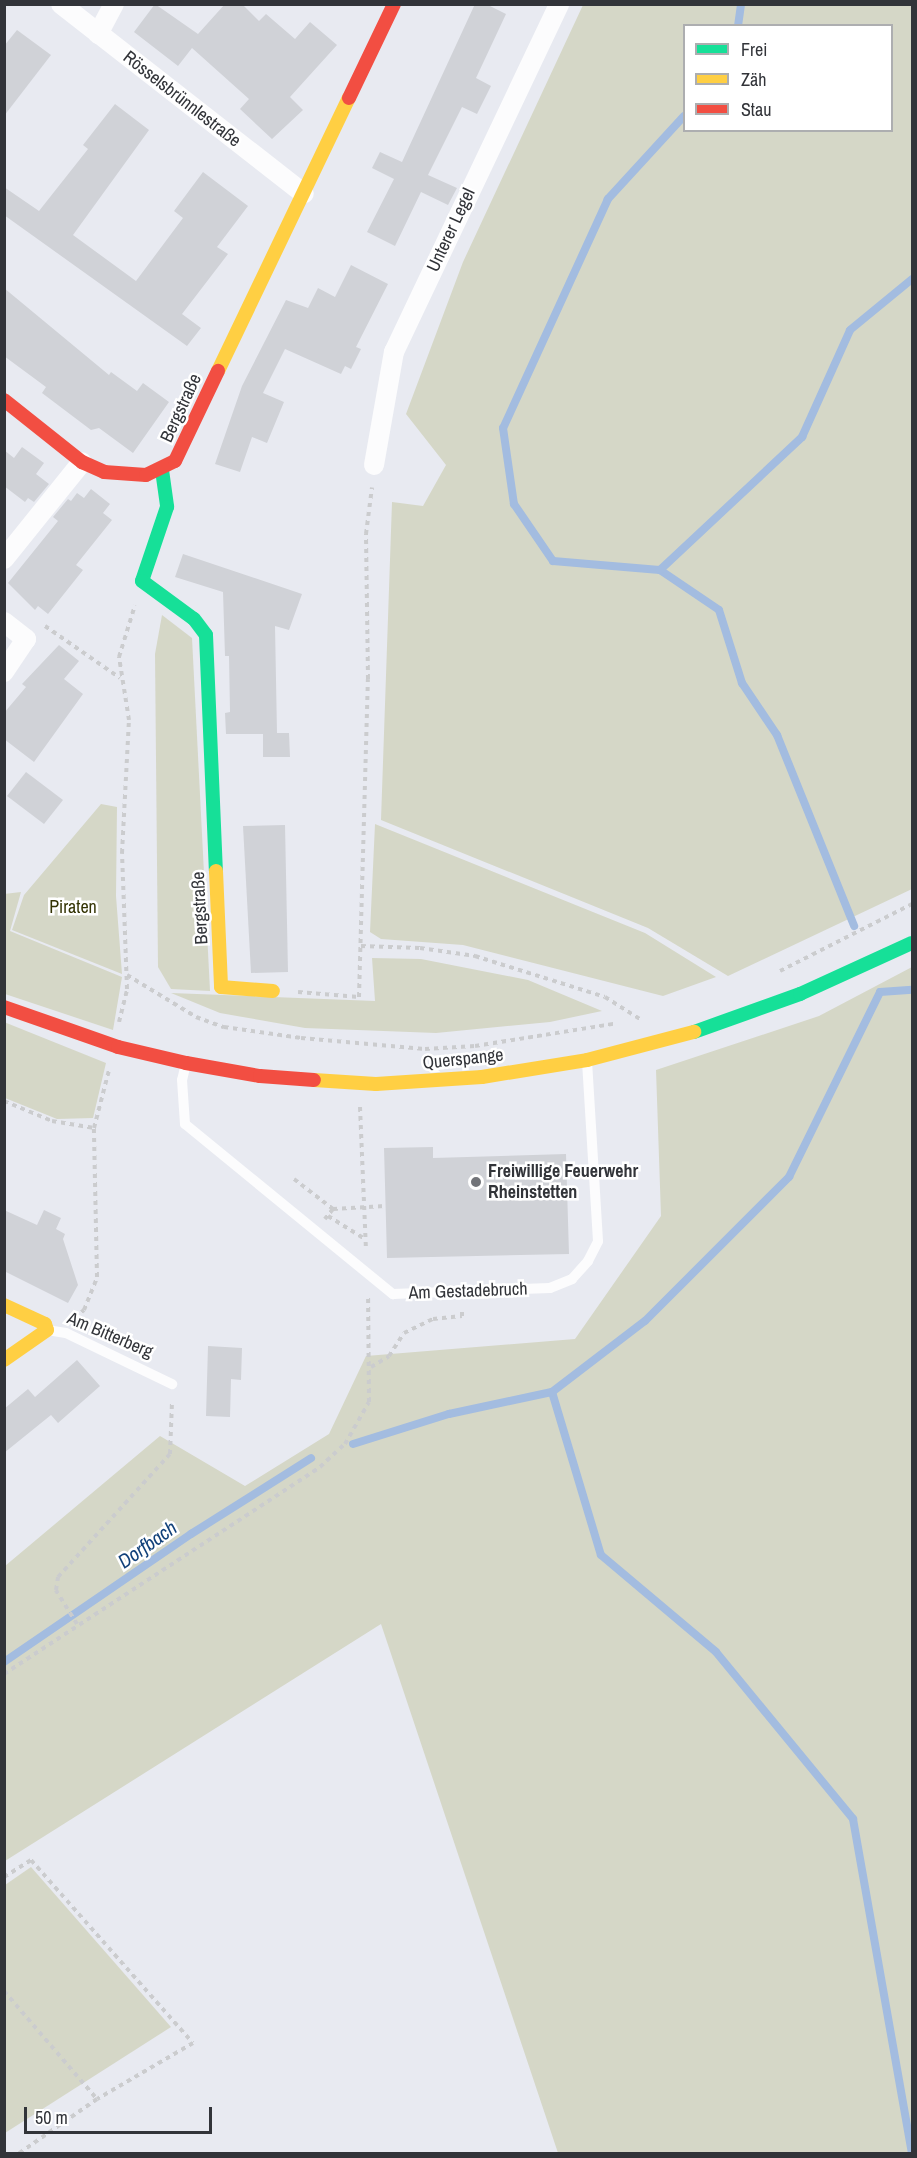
<!DOCTYPE html>
<meta charset="utf-8">
<style>
body{margin:0}
#map{position:relative;width:917px;height:2158px;overflow:hidden;background:#e8eaf1;font-family:"Archivo Narrow",sans-serif}
div>[style]{position:absolute}
[style*='--x']{left:calc(var(--x)*1px);top:calc(var(--y)*1px);width:calc(var(--w)*1px);rotate:calc(var(--a)*1deg)}
.green>*{inset:0;background:#d5d7c7}
.stream>*{height:8px;margin:-4px;padding:0 4px;transform-origin:4px;border-radius:4px;background:#a3bce0}
.building>*{inset:0;background:#d0d2d7}
.path>*{height:4px;margin-top:-2px;transform-origin:0;background:repeating-linear-gradient(90deg,#cbccce 0 4.5px,transparent 0 9px)}
.lane>*{height:10px;margin:-5px;padding:0 5px;transform-origin:5px;border-radius:5px;background:#fcfcfd}
.street>*{height:20px;margin:-10px;padding:0 10px;transform-origin:10px;border-radius:10px;background:#fcfcfd}
.fast>*{height:14px;margin:-7px;padding:0 7px;transform-origin:7px;border-radius:7px;background:#16e098}
.slow>*{height:14px;margin:-7px;padding:0 7px;transform-origin:7px;border-radius:7px;background:#ffcf43}
.jam>*{height:14px;margin:-7px;padding:0 7px;transform-origin:7px;border-radius:7px;background:#f24e42}
.dots>*{width:16px;height:16px;translate:-50% -50%;box-sizing:border-box;border:3px solid #fff;border-radius:50%}
span{translate:-50% -50%;white-space:nowrap;text-align:center;line-height:1.15;-webkit-text-stroke:5px #fff;paint-order:stroke}
.street-label{font-size:18px;color:#323439}
.park-label{font-size:18px;color:#333303}
.poi-label{font-size:18px;color:#323439;font-weight:700}
.left{translate:0 -50%;text-align:left}
.water-label{font-size:20px;color:#11417a;font-style:italic}
.frame{position:absolute;inset:0;border:6px solid #323439;pointer-events:none}
.legend{position:absolute;left:683px;top:24px;width:210px;height:108px;box-sizing:border-box;background:#fff;border:2px solid #adaeb0;margin:0;padding:8px 10px;list-style:none;font-size:18px;color:#323439}
.legend li{display:flex;align-items:center;gap:12px;height:30px}
.legend b{width:30px;border:2px solid #adaeb0}
.scale{position:absolute;left:24px;top:2107px;width:188px;height:27px;box-sizing:border-box;border:3px solid #323439;border-top:0;padding-left:8px;font-size:18px;line-height:21px;white-space:nowrap;color:#323439;-webkit-text-stroke:4px #fff;paint-order:stroke}
</style>
<div id="map">
<div class="green">
<div style="clip-path:polygon(evenodd,583px 5px,912px 5px,912px 889px,728px 976px,648px 928px,381px 820px,392px 502px,423px 506px,446px 465px,406px 414px,463px 262px,583px 5px,684px 26px,892px 26px,892px 130px,684px 130px,684px 26px)"></div>
<div style="clip-path:polygon(162px 615px,192px 638px,210px 991px,171px 989px,158px 967px,155px 654px)"></div>
<div style="clip-path:polygon(101px 804px,117px 807px,116px 896px,122px 974px,12px 930px,24px 895px)"></div>
<div style="clip-path:polygon(375px 824px,645px 933px,716px 977px,663px 996px,463px 945px,381px 939px,370px 932px)"></div>
<div style="clip-path:polygon(21px 892px,10px 931px,122px 977px,113px 1030px,5px 994px,4px 894px)"></div>
<div style="clip-path:polygon(372px 958px,421px 959px,528px 980px,602px 1011px,550px 1022px,436px 1033px,305px 1028px,220px 1013px,171px 993px,375px 1001px)"></div>
<div style="clip-path:polygon(912px 967px,912px 2153px,558px 2153px,381px 1624px,5px 1861px,5px 1566px,160px 1436px,245px 1486px,329px 1434px,366px 1356px,575px 1339px,661px 1216px,656px 1070px,819px 1016px)"></div>
<div style="clip-path:polygon(4px 1022px,106px 1063px,93px 1118px,57px 1119px,5px 1098px)"></div>
<div style="clip-path:polygon(31px 1867px,171px 2027px,5px 2133px,5px 1885px)"></div>
</div>
<div class="stream">
<div style="--x:738;--y:26;--w:22;--a:-82"></div>
<div style="--x:684;--y:116;--w:113;--a:132.5"></div>
<div style="--x:608;--y:199;--w:252;--a:114.6"></div>
<div style="--x:503;--y:428;--w:77;--a:81.8"></div>
<div style="--x:514;--y:504;--w:69;--a:55.6"></div>
<div style="--x:553;--y:561;--w:107;--a:4.8"></div>
<div style="--x:660;--y:570;--w:71;--a:34.1"></div>
<div style="--x:719;--y:610;--w:77;--a:72.5"></div>
<div style="--x:742;--y:683;--w:63;--a:56.1"></div>
<div style="--x:777;--y:735;--w:206;--a:68"></div>
<div style="--x:660;--y:570;--w:195;--a:-43.1"></div>
<div style="--x:802;--y:437;--w:117;--a:-65.8"></div>
<div style="--x:850;--y:330;--w:80;--a:-39.4"></div>
<div style="--x:552;--y:1392;--w:170;--a:73.3"></div>
<div style="--x:601;--y:1555;--w:150;--a:40.1"></div>
<div style="--x:716;--y:1652;--w:216;--a:50.6"></div>
<div style="--x:853;--y:1819;--w:340;--a:80"></div>
<div style="--x:353;--y:1444;--w:101;--a:-17.4"></div>
<div style="--x:449;--y:1414;--w:105;--a:-12.1"></div>
<div style="--x:552;--y:1392;--w:117;--a:-37.4"></div>
<div style="--x:645;--y:1321;--w:204;--a:-45"></div>
<div style="--x:789;--y:1177;--w:206;--a:-63.8"></div>
<div style="--x:880;--y:992;--w:32;--a:-4"></div>
<div style="--x:4;--y:1662;--w:227;--a:-34.4"></div>
<div style="--x:191;--y:1534;--w:142;--a:-32.3"></div>
</div>
<div class="building">
<div style="clip-path:polygon(155px 4px,198px 34px,225px 4px,242px 4px,259px 21px,266px 14px,295px 39px,310px 22px,337px 45px,290px 97px,303px 110px,272px 139px,240px 109px,249px 99px,192px 48px,178px 66px,134px 32px)"></div>
<div style="clip-path:polygon(475px 4px,486px 4px,506px 14px,476px 78px,491px 86px,477px 114px,462px 107px,428px 175px,457px 188px,448px 205px,421px 192px,395px 246px,367px 232px,394px 179px,372px 168px,380px 152px,402px 162px)"></div>
<div style="clip-path:polygon(17px 30px,51px 55px,4px 116px,4px 46px)"></div>
<div style="clip-path:polygon(115px 104px,149px 130px,73px 235px,136px 281px,183px 218px,174px 211px,203px 172px,248px 206px,217px 247px,228px 254px,182px 314px,201px 328px,187px 346px,4px 215px,4px 187px,39px 211px,88px 149px,83px 145px)"></div>
<div style="clip-path:polygon(351px 265px,388px 284px,356px 347px,361px 349px,351px 369px,345px 366px,341px 374px,285px 349px,263px 393px,284px 402px,267px 443px,252px 437px,240px 472px,215px 464px,242px 386px,286px 300px,308px 308px,318px 288px,335px 297px)"></div>
<div style="clip-path:polygon(4px 288px,109px 375px,111px 372px,137px 391px,143px 383px,169px 402px,133px 453px,99px 428px,91px 430px,42px 393px,46px 387px,4px 356px)"></div>
<div style="clip-path:polygon(22px 447px,44px 463px,36px 474px,49px 484px,34px 502px,28px 498px,25px 502px,4px 486px,4px 450px,14px 458px)"></div>
<div style="clip-path:polygon(91px 489px,110px 504px,103px 513px,112px 520px,76px 565px,83px 570px,48px 614px,38px 606px,35px 610px,8px 583px,58px 521px,53px 517px,68px 499px,71px 501px,77px 493px,84px 498px)"></div>
<div style="clip-path:polygon(183px 554px,302px 594px,289px 630px,275px 626px,277px 733px,289px 733px,290px 757px,263px 757px,263px 734px,226px 734px,225px 713px,230px 712px,229px 656px,225px 656px,223px 592px,175px 577px)"></div>
<div style="clip-path:polygon(59px 645px,79px 661px,64px 679px,83px 694px,34px 762px,4px 739px,4px 713px,26px 687px,22px 684px)"></div>
<div style="clip-path:polygon(26px 772px,63px 800px,44px 824px,7px 796px)"></div>
<div style="clip-path:polygon(285px 825px,288px 972px,251px 973px,243px 826px)"></div>
<div style="clip-path:polygon(433px 1147px,433px 1158px,566px 1154px,569px 1254px,387px 1258px,384px 1148px)"></div>
<div style="clip-path:polygon(4px 1210px,37px 1225px,44px 1210px,61px 1218px,56px 1229px,65px 1234px,63px 1239px,78px 1285px,68px 1303px,4px 1271px)"></div>
<div style="clip-path:polygon(208px 1346px,242px 1348px,241px 1380px,231px 1379px,230px 1417px,206px 1416px)"></div>
<div style="clip-path:polygon(77px 1360px,100px 1386px,58px 1423px,51px 1415px,4px 1453px,4px 1409px,28px 1389px,35px 1397px)"></div>
</div>
<div class="path">
<div style="--x:45;--y:626;--w:91;--a:34.7"></div>
<div style="--x:361;--y:946;--w:59;--a:1.9"></div>
<div style="--x:420;--y:948;--w:56;--a:8.3"></div>
<div style="--x:475;--y:956;--w:136;--a:17.5"></div>
<div style="--x:605;--y:997;--w:41;--a:32.2"></div>
<div style="--x:780;--y:971;--w:148;--a:-26.9"></div>
<div style="--x:127;--y:975;--w:81;--a:31.3"></div>
<div style="--x:196;--y:1017;--w:30;--a:20"></div>
<div style="--x:224;--y:1027;--w:78;--a:8.1"></div>
<div style="--x:301;--y:1038;--w:124;--a:5.1"></div>
<div style="--x:425;--y:1049;--w:50;--a:-3.4"></div>
<div style="--x:475;--y:1046;--w:140;--a:-9.1"></div>
<div style="--x:298;--y:992;--w:61;--a:4.7"></div>
<div style="--x:359;--y:997;--w:318;--a:-88.4"></div>
<div style="--x:368;--y:679;--w:145;--a:-90.8"></div>
<div style="--x:366;--y:534;--w:47;--a:-82.7"></div>
<div style="--x:119;--y:1022;--w:34;--a:-76"></div>
<div style="--x:127;--y:989;--w:136;--a:-92.1"></div>
<div style="--x:122;--y:853;--w:133;--a:-87"></div>
<div style="--x:129;--y:720;--w:64;--a:-99"></div>
<div style="--x:119;--y:657;--w:54;--a:-72.9"></div>
<div style="--x:4;--y:1101;--w:52;--a:22.6"></div>
<div style="--x:52;--y:1121;--w:43;--a:9.5"></div>
<div style="--x:360;--y:1107;--w:143;--a:87.6"></div>
<div style="--x:294;--y:1179;--w:49;--a:37.6"></div>
<div style="--x:333;--y:1209;--w:13;--a:129"></div>
<div style="--x:333;--y:1209;--w:52;--a:-3.3"></div>
<div style="--x:328;--y:1216;--w:44;--a:31.9"></div>
<div style="--x:75;--y:1318;--w:12;--a:-42"></div>
<div style="--x:84;--y:1310;--w:35;--a:-68"></div>
<div style="--x:97;--y:1277;--w:149;--a:-91.2"></div>
<div style="--x:94;--y:1128;--w:60;--a:-75.5"></div>
<div style="--x:371;--y:1367;--w:21;--a:-31"></div>
<div style="--x:389;--y:1356;--w:27;--a:-57"></div>
<div style="--x:404;--y:1333;--w:32;--a:-26"></div>
<div style="--x:433;--y:1319;--w:29;--a:-6"></div>
<div style="--x:462;--y:1316;--w:8;--a:-90"></div>
<div style="--x:77;--y:1624;--w:40;--a:-122"></div>
<div style="--x:56;--y:1590;--w:13;--a:-81"></div>
<div style="--x:58;--y:1577;--w:166;--a:-47.7"></div>
<div style="--x:170;--y:1454;--w:53;--a:-87.8"></div>
<div style="--x:4;--y:1674;--w:378;--a:-33.2"></div>
<div style="--x:320;--y:1467;--w:34;--a:-43"></div>
<div style="--x:345;--y:1444;--w:48;--a:-60.3"></div>
<div style="--x:369;--y:1402;--w:106;--a:-90.5"></div>
<div style="--x:4;--y:1877;--w:32;--a:-32"></div>
<div style="--x:31;--y:1860;--w:244;--a:48.5"></div>
<div style="--x:193;--y:2043;--w:111;--a:149.7"></div>
<div style="--x:97;--y:2099;--w:96;--a:145.2"></div>
<div style="--x:4;--y:1991;--w:143;--a:49.3"></div>
</div>
<div class="lane">
<div style="--x:186;--y:1063;--w:17;--a:103"></div>
<div style="--x:182;--y:1080;--w:44;--a:86.1"></div>
<div style="--x:185;--y:1124;--w:269;--a:39.3"></div>
<div style="--x:393;--y:1294;--w:157;--a:-2.2"></div>
<div style="--x:550;--y:1288;--w:24;--a:-22"></div>
<div style="--x:572;--y:1279;--w:24;--a:-48"></div>
<div style="--x:588;--y:1261;--w:22;--a:-63"></div>
<div style="--x:598;--y:1241;--w:180;--a:-93.5"></div>
<div style="--x:47;--y:1330;--w:19;--a:9"></div>
<div style="--x:66;--y:1333;--w:118;--a:25.7"></div>
</div>
<div class="street">
<div style="--x:61;--y:4;--w:308;--a:38"></div>
<div style="--x:98;--y:34;--w:34;--a:-62"></div>
<div style="--x:374;--y:465;--w:115;--a:-80"></div>
<div style="--x:394;--y:352;--w:385;--a:-64.6"></div>
<div style="--x:4;--y:559;--w:124;--a:-51.2"></div>
<div style="--x:4;--y:622;--w:28;--a:38"></div>
<div style="--x:26;--y:639;--w:40;--a:124"></div>
</div>
<div class="fast">
<div style="--x:162;--y:470;--w:37;--a:82"></div>
<div style="--x:167;--y:507;--w:78;--a:108.7"></div>
<div style="--x:142;--y:581;--w:64;--a:36.2"></div>
<div style="--x:194;--y:619;--w:20;--a:53"></div>
<div style="--x:206;--y:635;--w:236;--a:87.6"></div>
<div style="--x:694;--y:1032;--w:113;--a:-19.7"></div>
<div style="--x:800;--y:994;--w:123;--a:-24.5"></div>
</div>
<div class="slow">
<div style="--x:218;--y:371;--w:303;--a:-64.4"></div>
<div style="--x:216;--y:871;--w:116;--a:87.5"></div>
<div style="--x:221;--y:987;--w:52;--a:4.4"></div>
<div style="--x:314;--y:1080;--w:62;--a:3.7"></div>
<div style="--x:376;--y:1084;--w:106;--a:-3.8"></div>
<div style="--x:482;--y:1077;--w:106;--a:-9.2"></div>
<div style="--x:587;--y:1060;--w:111;--a:-14.7"></div>
<div style="--x:4;--y:1305;--w:45;--a:24.9"></div>
<div style="--x:45;--y:1324;--w:6;--a:72"></div>
<div style="--x:47;--y:1330;--w:52;--a:145.1"></div>
</div>
<div class="jam">
<div style="--x:349;--y:98;--w:104;--a:-64.4"></div>
<div style="--x:4;--y:400;--w:100;--a:38.5"></div>
<div style="--x:82;--y:462;--w:24;--a:24"></div>
<div style="--x:104;--y:472;--w:42;--a:4.1"></div>
<div style="--x:146;--y:475;--w:32;--a:-26"></div>
<div style="--x:175;--y:461;--w:100;--a:-64.5"></div>
<div style="--x:4;--y:1007;--w:121;--a:19.3"></div>
<div style="--x:118;--y:1047;--w:70;--a:13.2"></div>
<div style="--x:186;--y:1063;--w:75;--a:10"></div>
<div style="--x:260;--y:1076;--w:54;--a:4.2"></div>
</div>
<div class="dots">
<div style="left:476px;top:1182px;background:#727479"></div>
</div>
<div class="street-label">
<span style="left:182px;top:99px;rotate:38deg">Rösselsbrünnlestraße</span>
<span style="left:451px;top:230px;rotate:-65deg">Unterer Legel</span>
<span style="left:181px;top:408px;rotate:-65deg">Bergstraße</span>
<span style="left:200px;top:908px;rotate:-93deg">Bergstraße</span>
<span style="left:463px;top:1059px;rotate:-6deg">Querspange</span>
<span style="left:468px;top:1291px;rotate:-2deg">Am Gestadebruch</span>
<span style="left:110px;top:1335px;rotate:23deg">Am Bitterberg</span>
</div>
<div class="park-label">
<span style="left:73px;top:907px">Piraten</span>
</div>
<div class="poi-label">
<span class="left" style="left:488px;top:1182px">Freiwillige Feuerwehr<br>Rheinstetten</span>
</div>
<div class="water-label">
<span style="left:147px;top:1544px;rotate:-35deg">Dorfbach</span>
</div>
<div class="frame"></div>
<ul class="legend">
<li><b style="height:8px;background:#16e098"></b>Frei</li>
<li><b style="height:8px;background:#ffcf43"></b>Zäh</li>
<li><b style="height:8px;background:#f24e42"></b>Stau</li>
</ul>
<div class="scale">50 m</div>
</div>
